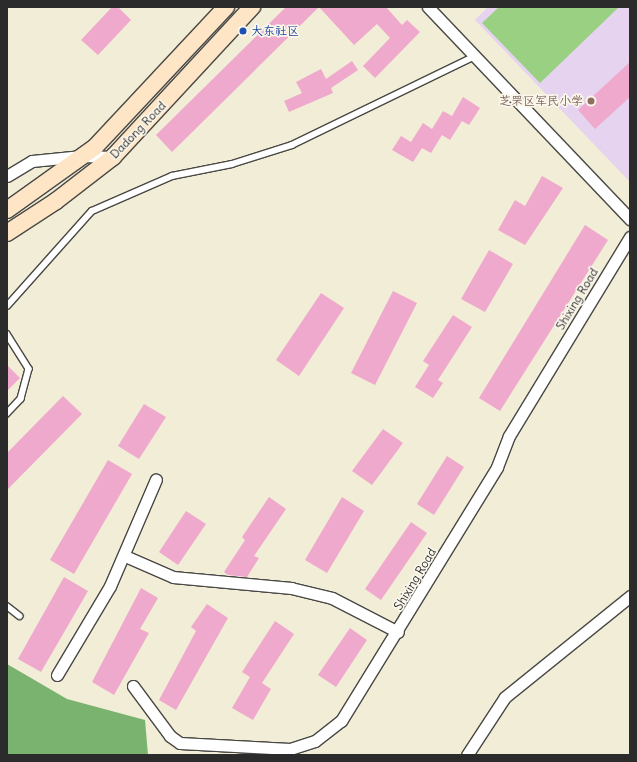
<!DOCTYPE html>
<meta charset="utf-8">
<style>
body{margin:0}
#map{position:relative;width:637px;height:762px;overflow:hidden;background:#f2edd6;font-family:Delius,"LXGW WenKai TC",sans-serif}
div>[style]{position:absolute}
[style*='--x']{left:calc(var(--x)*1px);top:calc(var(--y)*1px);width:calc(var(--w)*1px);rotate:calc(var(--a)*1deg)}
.built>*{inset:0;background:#e6d3f0}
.green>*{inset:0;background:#99d082}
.forest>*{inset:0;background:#7ab270}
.building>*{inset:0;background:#efa9cd}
.roads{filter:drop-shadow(1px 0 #494845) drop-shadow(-1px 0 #494845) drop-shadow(0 1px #494845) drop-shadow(0 -1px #494845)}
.lane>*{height:5.5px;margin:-2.75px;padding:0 2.75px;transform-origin:2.75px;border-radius:2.75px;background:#fff}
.street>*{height:11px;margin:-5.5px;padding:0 5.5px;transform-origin:5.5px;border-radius:5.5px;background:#fff}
.secondary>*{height:16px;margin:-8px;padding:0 8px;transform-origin:8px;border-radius:8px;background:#fde5c5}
.dots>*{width:11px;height:11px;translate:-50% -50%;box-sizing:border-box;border:2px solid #fbf7ec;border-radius:50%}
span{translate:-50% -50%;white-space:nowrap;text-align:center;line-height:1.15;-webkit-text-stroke:3.5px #fbf7ec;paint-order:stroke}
.transit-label{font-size:12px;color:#164399}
.left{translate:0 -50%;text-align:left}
.education-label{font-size:12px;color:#785e54}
.right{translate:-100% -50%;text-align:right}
.street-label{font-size:12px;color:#2b2b2b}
.frame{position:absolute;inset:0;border:8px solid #2b2b2b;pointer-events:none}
</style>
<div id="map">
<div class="built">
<div style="clip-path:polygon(488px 7px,630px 7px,630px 182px,475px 20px)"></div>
</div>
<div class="green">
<div style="clip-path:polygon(499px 7px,619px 7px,540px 83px,482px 23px)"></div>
</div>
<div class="forest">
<div style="clip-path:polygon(7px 664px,67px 699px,145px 720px,148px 755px,7px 755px)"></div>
</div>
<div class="building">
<div style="clip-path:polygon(112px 7px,118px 7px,131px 20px,98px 55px,81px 40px)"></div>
<div style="clip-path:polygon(286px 7px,386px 7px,402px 25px,407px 20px,420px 32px,375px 78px,363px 66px,390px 38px,377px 24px,354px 45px,319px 7px,172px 152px,156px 135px)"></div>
<div style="clip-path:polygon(352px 61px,358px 70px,331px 88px,333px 93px,289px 112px,284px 101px,302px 93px,296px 82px,321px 69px,326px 79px)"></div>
<div style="clip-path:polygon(630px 62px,630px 97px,595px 129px,578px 110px)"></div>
<div style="clip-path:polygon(463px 97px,480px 108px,469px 125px,462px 121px,450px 140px,442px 135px,431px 153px,422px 148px,413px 162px,392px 150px,401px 136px,411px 142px,423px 123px,432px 129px,443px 111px,452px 116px)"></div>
<div style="clip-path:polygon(542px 176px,563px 188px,525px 245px,498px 230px,515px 200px,525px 206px)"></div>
<div style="clip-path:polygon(585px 225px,608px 240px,500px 411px,479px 398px)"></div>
<div style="clip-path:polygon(489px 250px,513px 264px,485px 312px,461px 299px)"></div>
<div style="clip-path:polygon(393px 291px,417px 303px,375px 385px,351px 373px)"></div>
<div style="clip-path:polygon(321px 293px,344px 308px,299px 376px,276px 360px)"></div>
<div style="clip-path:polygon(453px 315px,472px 327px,438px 380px,443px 383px,433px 398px,415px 387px,429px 365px,423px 361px)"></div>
<div style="clip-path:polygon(7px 365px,20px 378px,7px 391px)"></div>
<div style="clip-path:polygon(63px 396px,82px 414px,7px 490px,7px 453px)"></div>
<div style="clip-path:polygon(144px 404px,166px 417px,139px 459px,118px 446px)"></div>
<div style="clip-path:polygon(383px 429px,403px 443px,372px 485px,352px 471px)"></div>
<div style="clip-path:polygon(447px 456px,464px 467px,434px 515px,417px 504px)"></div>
<div style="clip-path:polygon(108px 460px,132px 474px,74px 574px,50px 560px)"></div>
<div style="clip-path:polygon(269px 497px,286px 509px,254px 556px,259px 558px,247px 577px,228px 575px,224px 572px,245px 540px,242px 537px)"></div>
<div style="clip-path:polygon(342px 497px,364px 511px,327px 573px,305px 560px)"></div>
<div style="clip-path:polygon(186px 511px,206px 524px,178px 565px,159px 552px)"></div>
<div style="clip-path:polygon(411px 522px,427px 533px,381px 600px,365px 589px)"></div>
<div style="clip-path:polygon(64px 577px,88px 591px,41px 672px,18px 659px)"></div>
<div style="clip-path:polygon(141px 588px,158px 598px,140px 629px,149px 633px,114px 695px,92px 682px)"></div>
<div style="clip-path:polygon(207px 604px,228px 618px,176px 710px,159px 700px,196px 631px,191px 627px)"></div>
<div style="clip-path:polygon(275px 621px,294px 634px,262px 683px,271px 689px,253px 720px,232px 708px,250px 677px,242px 672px)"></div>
<div style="clip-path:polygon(350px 628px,367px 640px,336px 687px,318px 675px)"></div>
</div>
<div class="roads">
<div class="lane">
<div style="--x:7;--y:306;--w:127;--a:-48.2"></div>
<div style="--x:92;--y:211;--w:87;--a:-23.6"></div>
<div style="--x:172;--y:176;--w:61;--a:-11.3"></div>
<div style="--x:232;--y:164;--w:63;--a:-17.6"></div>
<div style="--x:292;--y:145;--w:203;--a:-25.9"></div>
<div style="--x:7;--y:334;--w:41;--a:57.8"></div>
<div style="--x:29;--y:369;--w:31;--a:105"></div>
<div style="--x:21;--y:399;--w:21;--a:133"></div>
<div style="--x:7;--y:606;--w:16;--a:38"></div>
</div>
<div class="street">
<div style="--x:428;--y:7;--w:293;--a:46.4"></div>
<div style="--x:7;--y:176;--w:29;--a:-31"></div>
<div style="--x:32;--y:161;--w:50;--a:-5.7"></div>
<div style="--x:82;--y:156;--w:31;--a:2"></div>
<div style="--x:125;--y:556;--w:52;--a:23.6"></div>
<div style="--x:173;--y:577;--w:119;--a:5.3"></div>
<div style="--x:291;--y:588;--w:42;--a:13.7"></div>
<div style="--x:332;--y:598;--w:74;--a:27.3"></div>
<div style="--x:57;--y:675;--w:104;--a:-59.2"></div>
<div style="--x:110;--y:586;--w:116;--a:-66.7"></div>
<div style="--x:133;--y:686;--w:62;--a:53.5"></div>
<div style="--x:170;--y:736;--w:12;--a:35"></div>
<div style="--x:180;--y:743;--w:110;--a:3.1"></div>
<div style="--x:290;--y:749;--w:26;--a:-18"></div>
<div style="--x:315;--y:741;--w:33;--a:-38"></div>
<div style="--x:341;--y:721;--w:298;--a:-58.4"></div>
<div style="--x:497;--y:467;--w:33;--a:-69"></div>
<div style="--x:509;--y:436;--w:233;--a:-58.7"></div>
<div style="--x:467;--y:755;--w:69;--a:-56.8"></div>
<div style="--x:505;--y:697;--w:161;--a:-38.9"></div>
</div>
<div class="secondary">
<div style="--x:7;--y:210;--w:108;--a:-35.6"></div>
<div style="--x:95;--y:147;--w:192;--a:-46.9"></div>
<div style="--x:7;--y:233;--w:59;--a:-33.1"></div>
<div style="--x:56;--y:201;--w:72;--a:-37.7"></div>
<div style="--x:113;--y:157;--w:205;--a:-47.2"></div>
</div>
</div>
<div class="dots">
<div style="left:243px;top:31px;background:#1a4fb4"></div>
<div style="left:591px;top:101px;background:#8d6e63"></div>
</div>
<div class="transit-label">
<span class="left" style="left:251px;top:31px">大东社区</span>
</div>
<div class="education-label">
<span class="right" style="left:583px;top:101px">芝罘区军民小学</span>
</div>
<div class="street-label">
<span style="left:138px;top:130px;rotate:-46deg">Dadong Road</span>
<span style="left:577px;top:299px;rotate:-59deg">Shixing Road</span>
<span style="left:415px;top:579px;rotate:-59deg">Shixing Road</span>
</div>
<div class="frame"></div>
</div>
